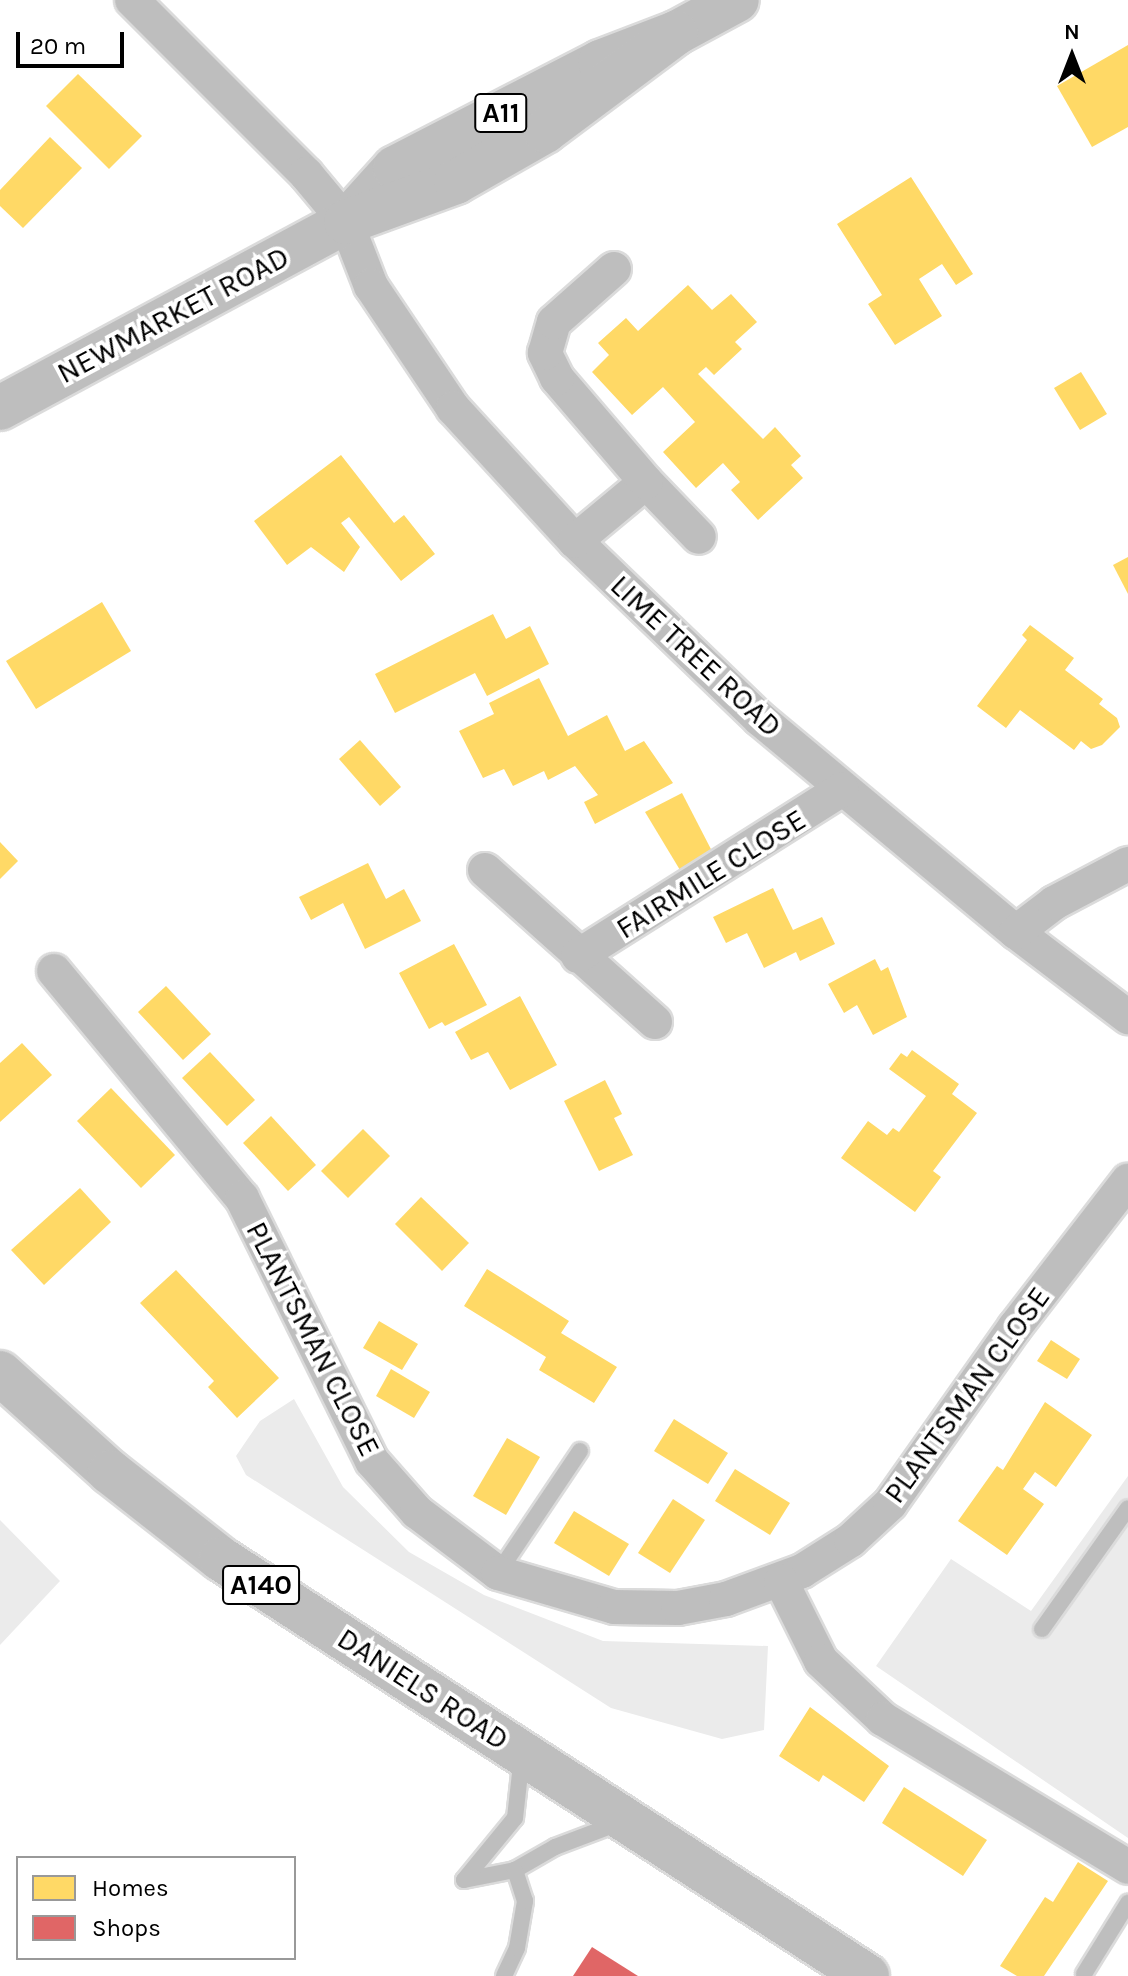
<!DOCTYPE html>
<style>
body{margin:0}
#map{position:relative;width:1128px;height:1976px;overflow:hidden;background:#fff;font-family:Karla,sans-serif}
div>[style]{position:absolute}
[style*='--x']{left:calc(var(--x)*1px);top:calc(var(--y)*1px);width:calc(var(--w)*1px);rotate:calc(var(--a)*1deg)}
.green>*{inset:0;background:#ebebeb}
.homes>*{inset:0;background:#ffd966}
.shops>*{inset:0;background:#e06666}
.roads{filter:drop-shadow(2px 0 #dbdbdb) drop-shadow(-2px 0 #dbdbdb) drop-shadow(0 2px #dbdbdb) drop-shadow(0 -2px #dbdbdb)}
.lane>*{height:16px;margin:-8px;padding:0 8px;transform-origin:8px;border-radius:8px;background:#bebebe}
.street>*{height:34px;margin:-17px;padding:0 17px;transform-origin:17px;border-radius:17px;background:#bebebe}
.primary>*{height:44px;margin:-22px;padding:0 22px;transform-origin:22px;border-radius:22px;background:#bebebe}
.highway>*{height:44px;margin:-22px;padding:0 22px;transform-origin:22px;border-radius:22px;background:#bebebe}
span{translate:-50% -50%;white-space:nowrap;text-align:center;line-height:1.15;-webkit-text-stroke:8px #fff;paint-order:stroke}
.shield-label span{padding:2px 6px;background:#fff;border:2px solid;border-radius:6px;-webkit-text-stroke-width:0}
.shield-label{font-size:28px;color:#000;font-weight:700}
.street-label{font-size:30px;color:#000}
.legend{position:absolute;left:16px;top:1856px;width:280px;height:104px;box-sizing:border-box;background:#fff;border:2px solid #999;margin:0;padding:10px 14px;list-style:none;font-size:24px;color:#000}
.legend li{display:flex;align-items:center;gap:16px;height:40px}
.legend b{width:40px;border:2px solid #999}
.north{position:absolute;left:1032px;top:16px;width:80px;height:80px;-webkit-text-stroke:6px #fff;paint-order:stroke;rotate:0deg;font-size:22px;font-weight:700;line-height:32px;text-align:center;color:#000}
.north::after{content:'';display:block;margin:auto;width:28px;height:36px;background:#000;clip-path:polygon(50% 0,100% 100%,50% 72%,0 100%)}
.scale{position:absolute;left:16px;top:32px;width:108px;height:36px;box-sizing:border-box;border:4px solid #000;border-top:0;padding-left:10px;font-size:24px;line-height:28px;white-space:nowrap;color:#000;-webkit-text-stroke:6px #fff;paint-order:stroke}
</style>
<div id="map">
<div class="green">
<div style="clip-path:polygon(294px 1399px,343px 1487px,409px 1552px,484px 1595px,603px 1641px,768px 1646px,764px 1730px,722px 1739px,611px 1708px,246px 1475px,236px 1456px,260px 1421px)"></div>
<div style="clip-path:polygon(1128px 1476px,1128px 1838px,876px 1666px,951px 1559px,1031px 1611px)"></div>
<div style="clip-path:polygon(0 1520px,60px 1581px,0 1645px)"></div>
</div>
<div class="homes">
<div style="clip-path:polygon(1128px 45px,1128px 127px,1092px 147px,1057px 86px)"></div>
<div style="clip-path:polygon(78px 74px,142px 136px,109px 169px,46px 106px)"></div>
<div style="clip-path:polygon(50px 137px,82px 168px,23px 228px,0 206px,0 190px)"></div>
<div style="clip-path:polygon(911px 177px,973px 274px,956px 285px,942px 264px,919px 279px,942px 316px,895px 345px,868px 304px,882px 295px,837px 224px)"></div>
<div style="clip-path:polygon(688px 285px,712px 310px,731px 294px,757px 322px,735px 342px,742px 349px,714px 375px,706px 367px,698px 374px,763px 439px,775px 427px,801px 456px,791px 465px,803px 478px,758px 520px,731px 490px,740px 482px,723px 463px,696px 488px,663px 452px,695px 422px,663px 387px,632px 415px,592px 372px,609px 355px,598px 343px,626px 318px,638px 331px)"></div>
<div style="clip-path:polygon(1081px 372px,1107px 414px,1080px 430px,1054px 388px)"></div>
<div style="clip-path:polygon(341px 455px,394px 523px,404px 515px,435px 554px,401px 581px,349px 517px,341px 523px,360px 547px,344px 572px,311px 547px,287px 565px,254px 521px)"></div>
<div style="clip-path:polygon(1128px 557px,1128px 594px,1113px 565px)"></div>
<div style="clip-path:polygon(102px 602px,131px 651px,36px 709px,6px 661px)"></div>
<div style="clip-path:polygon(493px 614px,506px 639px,530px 626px,549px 664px,487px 696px,475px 673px,395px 713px,375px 674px)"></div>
<div style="clip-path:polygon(1030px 625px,1074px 658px,1065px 670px,1103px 699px,1099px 704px,1117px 718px,1120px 727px,1102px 745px,1091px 749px,1081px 741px,1074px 750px,1020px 710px,1006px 728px,977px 706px,1027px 640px,1022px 635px)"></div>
<div style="clip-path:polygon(539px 678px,568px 736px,607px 715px,625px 751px,644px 741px,673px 783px,595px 824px,584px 802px,598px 795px,575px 766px,548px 780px,544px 771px,513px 786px,504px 769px,483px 778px,459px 731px,494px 714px,489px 703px)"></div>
<div style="clip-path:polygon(360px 740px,401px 787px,380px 806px,339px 759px)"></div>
<div style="clip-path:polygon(682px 793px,715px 857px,683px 875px,645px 812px)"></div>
<div style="clip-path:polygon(0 842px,18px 861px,0 879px)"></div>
<div style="clip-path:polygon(368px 863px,386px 899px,404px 889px,421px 921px,365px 949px,343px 903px,311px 920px,299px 897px)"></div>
<div style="clip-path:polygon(773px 888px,793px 930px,822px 917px,835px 944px,800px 961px,796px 952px,764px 968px,747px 933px,726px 943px,713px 917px)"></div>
<div style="clip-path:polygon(454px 944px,487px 1005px,445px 1026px,442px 1022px,429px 1029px,399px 973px)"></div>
<div style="clip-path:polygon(875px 959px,881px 971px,888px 967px,907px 1017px,873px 1035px,857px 1005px,844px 1013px,828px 984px)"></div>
<div style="clip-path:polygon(166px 986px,211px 1034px,183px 1060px,138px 1012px)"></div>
<div style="clip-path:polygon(520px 996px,557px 1065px,510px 1090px,488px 1052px,471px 1060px,455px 1032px)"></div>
<div style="clip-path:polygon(22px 1043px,52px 1075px,0 1122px,0 1063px)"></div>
<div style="clip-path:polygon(912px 1050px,959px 1084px,952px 1094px,977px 1113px,933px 1171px,941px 1177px,915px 1212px,841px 1158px,868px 1121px,887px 1135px,893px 1128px,899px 1132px,926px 1096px,889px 1069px,901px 1053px,907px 1057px)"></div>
<div style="clip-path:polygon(210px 1052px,255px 1100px,227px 1126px,182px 1078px)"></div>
<div style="clip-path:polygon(605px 1080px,622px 1114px,614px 1118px,633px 1155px,599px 1171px,564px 1101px)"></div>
<div style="clip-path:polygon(111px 1088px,175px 1155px,141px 1188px,77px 1121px)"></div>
<div style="clip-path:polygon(271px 1116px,316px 1165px,288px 1191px,243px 1143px)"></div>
<div style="clip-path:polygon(363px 1129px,390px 1156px,348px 1198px,321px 1171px)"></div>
<div style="clip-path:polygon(80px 1188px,111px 1222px,44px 1285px,11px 1250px)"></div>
<div style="clip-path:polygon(421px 1197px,469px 1243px,442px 1271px,395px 1224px)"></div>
<div style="clip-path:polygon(487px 1269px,569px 1321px,561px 1333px,617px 1367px,594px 1403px,539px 1370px,546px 1357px,464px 1306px)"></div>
<div style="clip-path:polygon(176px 1270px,279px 1378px,237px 1418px,208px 1387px,214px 1381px,140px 1303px)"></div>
<div style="clip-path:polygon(379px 1321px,418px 1344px,402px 1370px,363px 1348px)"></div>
<div style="clip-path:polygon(1051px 1340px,1080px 1359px,1067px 1379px,1037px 1361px)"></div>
<div style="clip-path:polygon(391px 1369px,430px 1392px,414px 1418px,376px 1396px)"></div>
<div style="clip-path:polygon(1045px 1402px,1092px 1435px,1056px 1487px,1035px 1472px,1023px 1489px,1044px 1504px,1007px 1555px,958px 1521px,997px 1466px,1003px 1470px)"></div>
<div style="clip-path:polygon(674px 1419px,728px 1453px,708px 1484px,654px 1451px)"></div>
<div style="clip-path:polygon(507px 1438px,540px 1457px,506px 1515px,473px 1496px)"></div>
<div style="clip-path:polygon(735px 1469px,790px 1503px,770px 1535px,715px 1501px)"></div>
<div style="clip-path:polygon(673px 1499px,705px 1520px,670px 1573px,638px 1553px)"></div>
<div style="clip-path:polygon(574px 1511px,629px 1544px,609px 1576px,554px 1543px)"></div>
<div style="clip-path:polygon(810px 1707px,889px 1766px,864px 1802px,823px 1775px,819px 1782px,779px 1756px)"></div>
<div style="clip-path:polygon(904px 1787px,987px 1840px,963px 1876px,882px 1823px)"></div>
<div style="clip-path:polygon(1078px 1862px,1108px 1881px,1044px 1976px,1017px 1976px,1000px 1966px,1045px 1897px,1053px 1902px)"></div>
</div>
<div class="shops">
<div style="clip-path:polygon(592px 1947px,638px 1976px,573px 1976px)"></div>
</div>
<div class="roads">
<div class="lane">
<div style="--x:498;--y:1573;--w:147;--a:-56.1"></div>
<div style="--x:1042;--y:1629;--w:148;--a:-54.6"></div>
<div style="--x:464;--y:1880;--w:52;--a:-11.1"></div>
<div style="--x:515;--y:1870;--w:46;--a:-29.9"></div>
<div style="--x:555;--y:1847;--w:68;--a:-20.6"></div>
<div style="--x:464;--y:1880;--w:80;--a:-50.6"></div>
<div style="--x:515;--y:1818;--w:62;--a:-83.6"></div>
<div style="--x:1084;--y:1974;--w:84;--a:-58.2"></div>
<div style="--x:504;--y:1976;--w:31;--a:-65"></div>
<div style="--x:517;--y:1948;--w:48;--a:-80.3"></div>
<div style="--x:525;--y:1901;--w:33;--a:-108"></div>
</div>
<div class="street">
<div style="--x:132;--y:0;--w:246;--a:45"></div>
<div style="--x:306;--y:174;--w:62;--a:50.2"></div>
<div style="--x:346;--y:222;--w:69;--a:68.7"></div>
<div style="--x:371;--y:286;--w:147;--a:56.1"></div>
<div style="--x:453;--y:408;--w:180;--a:47.5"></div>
<div style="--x:575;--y:541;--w:257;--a:43.9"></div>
<div style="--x:760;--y:719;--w:333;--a:39.8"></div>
<div style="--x:1016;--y:932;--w:141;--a:37.2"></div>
<div style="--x:646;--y:482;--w:76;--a:46.1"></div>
<div style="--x:575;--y:541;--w:92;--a:-39.7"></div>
<div style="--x:646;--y:482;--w:137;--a:-130.6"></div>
<div style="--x:557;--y:378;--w:28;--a:-116"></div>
<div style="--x:545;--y:353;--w:32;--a:-74"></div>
<div style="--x:554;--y:322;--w:80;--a:-41.5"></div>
<div style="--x:485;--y:870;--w:228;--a:41.8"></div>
<div style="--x:1016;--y:932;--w:48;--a:-37.3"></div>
<div style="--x:1054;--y:903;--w:84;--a:-27.8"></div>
<div style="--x:578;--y:956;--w:312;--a:-32.3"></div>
<div style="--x:54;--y:971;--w:295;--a:50.4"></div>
<div style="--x:242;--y:1198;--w:293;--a:63.7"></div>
<div style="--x:372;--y:1461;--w:68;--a:48.6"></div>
<div style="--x:417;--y:1512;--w:101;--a:37"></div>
<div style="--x:498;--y:1573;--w:121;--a:16.3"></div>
<div style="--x:614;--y:1607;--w:64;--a:0.9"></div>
<div style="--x:678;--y:1608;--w:49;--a:-10.6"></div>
<div style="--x:726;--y:1599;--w:81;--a:-20.2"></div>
<div style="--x:802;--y:1571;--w:58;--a:-32.3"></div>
<div style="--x:851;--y:1540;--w:53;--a:-42.7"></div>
<div style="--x:890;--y:1504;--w:217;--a:-54.8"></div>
<div style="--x:1015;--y:1327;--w:185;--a:-52.3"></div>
<div style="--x:781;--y:1581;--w:89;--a:63.4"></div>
<div style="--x:821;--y:1661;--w:85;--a:43.1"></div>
<div style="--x:883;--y:1719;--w:286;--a:31.1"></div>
</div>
<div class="primary">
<div style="--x:348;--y:220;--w:70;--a:-47.9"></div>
<div style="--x:395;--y:168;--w:231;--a:-27.3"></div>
<div style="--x:600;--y:62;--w:81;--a:-20.9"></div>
<div style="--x:676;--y:33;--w:69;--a:-28.4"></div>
<div style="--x:0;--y:408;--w:393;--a:-28.3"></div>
<div style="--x:346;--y:222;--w:117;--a:-20"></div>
<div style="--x:456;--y:182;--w:103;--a:-29.8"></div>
<div style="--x:545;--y:131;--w:164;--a:-36.8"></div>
</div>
<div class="highway">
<div style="--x:0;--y:1373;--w:148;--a:42"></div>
<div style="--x:110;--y:1472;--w:141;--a:38.1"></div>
<div style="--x:221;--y:1559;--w:769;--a:32.84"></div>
</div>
</div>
<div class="shield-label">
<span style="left:501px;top:113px">A11</span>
<span style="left:261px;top:1585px">A140</span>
</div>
<div class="street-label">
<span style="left:173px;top:315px;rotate:-28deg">NEWMARKET ROAD</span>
<span style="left:696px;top:656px;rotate:43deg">LIME TREE ROAD</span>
<span style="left:711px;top:874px;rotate:-32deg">FAIRMILE CLOSE</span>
<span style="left:313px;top:1339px;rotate:63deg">PLANTSMAN CLOSE</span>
<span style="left:967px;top:1395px;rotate:-54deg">PLANTSMAN CLOSE</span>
<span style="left:423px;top:1689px;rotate:33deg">DANIELS ROAD</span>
</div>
<ul class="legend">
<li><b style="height:22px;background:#ffd966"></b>Homes</li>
<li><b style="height:22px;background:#e06666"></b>Shops</li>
</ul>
<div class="north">N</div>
<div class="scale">20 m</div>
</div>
